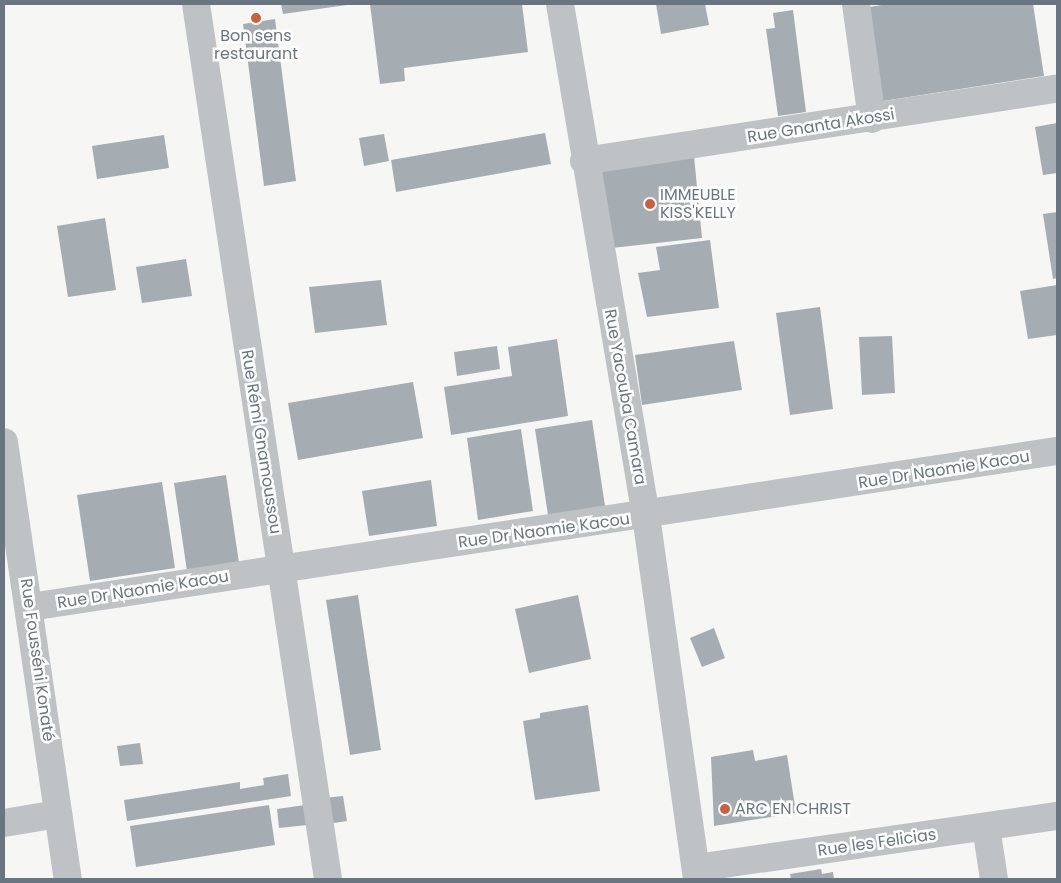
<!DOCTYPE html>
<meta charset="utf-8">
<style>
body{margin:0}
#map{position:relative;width:1061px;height:883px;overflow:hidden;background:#f6f6f4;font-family:Poppins,sans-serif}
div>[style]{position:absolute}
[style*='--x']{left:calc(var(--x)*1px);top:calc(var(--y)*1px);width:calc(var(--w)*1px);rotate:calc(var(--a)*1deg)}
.building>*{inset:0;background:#a6adb2}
.street>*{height:28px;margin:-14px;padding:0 14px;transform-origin:14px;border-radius:14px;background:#bec2c5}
.dots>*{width:14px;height:14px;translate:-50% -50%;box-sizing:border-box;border:2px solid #fff;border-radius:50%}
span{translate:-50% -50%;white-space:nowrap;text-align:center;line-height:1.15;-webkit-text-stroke:5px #fff;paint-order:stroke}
.poi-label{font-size:16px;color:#697681}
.left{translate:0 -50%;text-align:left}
.street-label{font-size:16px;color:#697681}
.frame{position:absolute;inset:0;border:5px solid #697681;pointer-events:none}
</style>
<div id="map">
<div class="building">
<div style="clip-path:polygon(281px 4px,347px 4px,347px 5px,283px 14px)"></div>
<div style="clip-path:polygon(370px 4px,522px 4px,528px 52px,404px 68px,405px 81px,380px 84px)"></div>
<div style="clip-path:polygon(656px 4px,705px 4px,709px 25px,661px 34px)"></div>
<div style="clip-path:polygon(888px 4px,1033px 4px,1044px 76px,883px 101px,869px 7px)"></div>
<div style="clip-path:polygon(793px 10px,806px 112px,778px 116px,766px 29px,775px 28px,773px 13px)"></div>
<div style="clip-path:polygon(275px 19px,296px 181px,264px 186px,243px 24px)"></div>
<div style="clip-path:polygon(1057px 123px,1057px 173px,1043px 175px,1035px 127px)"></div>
<div style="clip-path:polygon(545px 133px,551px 164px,396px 192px,391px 160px)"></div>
<div style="clip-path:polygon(384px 134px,389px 161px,364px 166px,359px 138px)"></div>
<div style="clip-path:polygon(164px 135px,169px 168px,97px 179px,92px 146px)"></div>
<div style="clip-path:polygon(694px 156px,702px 238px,612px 248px,594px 170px)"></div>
<div style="clip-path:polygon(1057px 212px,1057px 278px,1053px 279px,1043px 214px)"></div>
<div style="clip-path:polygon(105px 218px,116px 290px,68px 297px,57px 226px)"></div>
<div style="clip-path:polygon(710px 240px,719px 308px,647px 317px,638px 273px,660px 270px,656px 247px)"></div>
<div style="clip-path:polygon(186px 259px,192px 296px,142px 303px,136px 267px)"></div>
<div style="clip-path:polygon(381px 280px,387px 325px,315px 333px,309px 287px)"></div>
<div style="clip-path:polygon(1057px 285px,1057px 335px,1028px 339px,1020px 291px)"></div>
<div style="clip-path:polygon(820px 307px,833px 409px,790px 415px,776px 313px)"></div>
<div style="clip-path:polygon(892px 336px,895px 393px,862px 395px,859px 337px)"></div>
<div style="clip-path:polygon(557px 339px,568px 416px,451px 435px,444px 387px,512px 376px,508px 347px)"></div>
<div style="clip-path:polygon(734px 341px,742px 390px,642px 405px,635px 355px)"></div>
<div style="clip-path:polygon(497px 346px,500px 369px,457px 376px,454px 352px)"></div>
<div style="clip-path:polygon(413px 382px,423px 438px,298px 460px,288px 403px)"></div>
<div style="clip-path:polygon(592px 420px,605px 506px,548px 515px,535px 429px)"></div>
<div style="clip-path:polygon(521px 429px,533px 511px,478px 520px,467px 438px)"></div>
<div style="clip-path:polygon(226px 475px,239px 563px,187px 571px,174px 483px)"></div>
<div style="clip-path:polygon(431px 480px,437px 526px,369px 536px,362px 491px)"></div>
<div style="clip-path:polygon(162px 482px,175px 568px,90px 581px,77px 495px)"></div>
<div style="clip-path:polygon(358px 595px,381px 750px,350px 755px,326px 600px)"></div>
<div style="clip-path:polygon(578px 595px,591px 659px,529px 673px,515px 609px)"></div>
<div style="clip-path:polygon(714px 628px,725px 658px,702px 667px,690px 638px)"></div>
<div style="clip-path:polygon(588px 705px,600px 791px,535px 800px,523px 721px,540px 718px,540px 713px)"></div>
<div style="clip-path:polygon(140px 743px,143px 764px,120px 766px,117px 746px)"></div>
<div style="clip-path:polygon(753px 750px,755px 761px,787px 755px,796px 813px,714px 826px,711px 757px)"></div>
<div style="clip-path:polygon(288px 774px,291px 796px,127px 821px,124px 800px,240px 782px,240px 789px,264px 785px,263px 778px)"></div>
<div style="clip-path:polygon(343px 796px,347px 821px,327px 824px,324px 798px)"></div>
<div style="clip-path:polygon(269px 805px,275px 845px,136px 867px,130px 826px)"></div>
<div style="clip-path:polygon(305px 805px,307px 825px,279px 828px,277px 809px)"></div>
<div style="clip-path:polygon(821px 869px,822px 874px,833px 872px,834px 879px,791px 879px,790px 874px)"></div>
</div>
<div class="street">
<div style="--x:196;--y:4;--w:885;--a:81.42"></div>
<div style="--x:560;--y:4;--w:519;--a:80.47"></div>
<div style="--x:646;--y:516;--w:367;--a:82"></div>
<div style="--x:856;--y:4;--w:116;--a:82.1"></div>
<div style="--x:584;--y:161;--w:478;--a:-8.7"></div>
<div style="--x:4;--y:442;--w:442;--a:81.7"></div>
<div style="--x:30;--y:607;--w:1039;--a:-8.64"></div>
<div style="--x:4;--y:823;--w:55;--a:-9.5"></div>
<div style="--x:986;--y:827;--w:53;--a:81.3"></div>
<div style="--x:696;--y:868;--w:365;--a:-8.2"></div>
</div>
<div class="dots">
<div style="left:256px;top:18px;background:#cf5e3c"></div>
<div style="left:650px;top:204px;background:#cf5e3c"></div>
<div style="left:725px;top:809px;background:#cf5e3c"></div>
</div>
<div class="poi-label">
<span style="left:256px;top:45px">Bon sens<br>restaurant</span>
<span class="left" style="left:660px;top:204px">IMMEUBLE<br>KISS'KELLY</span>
<span class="left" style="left:735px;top:809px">ARC EN CHRIST</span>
</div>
<div class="street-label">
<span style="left:821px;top:126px;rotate:-9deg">Rue Gnanta Akossi</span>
<span style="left:625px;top:397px;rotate:80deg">Rue Yacouba Camara</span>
<span style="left:261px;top:442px;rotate:81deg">Rue Rémi Gnamoussou</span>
<span style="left:944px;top:470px;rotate:-9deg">Rue Dr Naomie Kacou</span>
<span style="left:544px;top:531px;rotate:-8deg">Rue Dr Naomie Kacou</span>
<span style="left:143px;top:590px;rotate:-9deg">Rue Dr Naomie Kacou</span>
<span style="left:37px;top:660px;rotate:82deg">Rue Fousséni Konaté</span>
<span style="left:877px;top:843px;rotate:-8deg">Rue les Felicias</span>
</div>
<div class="frame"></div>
</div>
